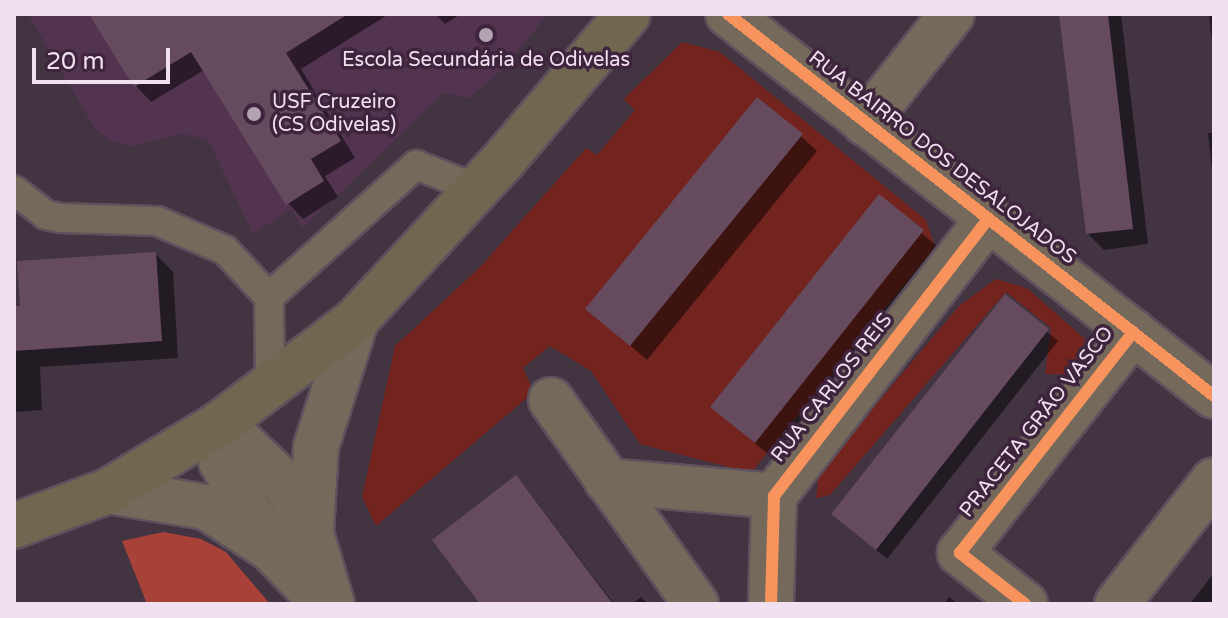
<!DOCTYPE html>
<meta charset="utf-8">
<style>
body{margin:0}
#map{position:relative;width:1228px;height:618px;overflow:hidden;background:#433442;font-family:"Varela Round",sans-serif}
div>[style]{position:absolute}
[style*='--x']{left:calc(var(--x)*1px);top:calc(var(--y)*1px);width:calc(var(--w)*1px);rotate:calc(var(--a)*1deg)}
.built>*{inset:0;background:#523450}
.green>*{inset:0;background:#73241f}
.forest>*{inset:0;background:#a84238}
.shadow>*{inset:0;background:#0007}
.building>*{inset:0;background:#654b5d}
.roads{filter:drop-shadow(2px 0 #5d515d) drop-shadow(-2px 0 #5d515d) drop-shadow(0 2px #5d515d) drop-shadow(0 -2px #5d515d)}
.lane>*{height:28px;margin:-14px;padding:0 14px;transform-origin:14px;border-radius:14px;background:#74695a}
.street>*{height:44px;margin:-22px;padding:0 22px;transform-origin:22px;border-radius:22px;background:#74695a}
.secondary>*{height:44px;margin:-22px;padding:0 22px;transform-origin:22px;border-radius:22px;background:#716650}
.cycleway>*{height:12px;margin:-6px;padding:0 6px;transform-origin:6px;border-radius:6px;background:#f8935d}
.dots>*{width:22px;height:22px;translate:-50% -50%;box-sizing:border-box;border:4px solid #3e243c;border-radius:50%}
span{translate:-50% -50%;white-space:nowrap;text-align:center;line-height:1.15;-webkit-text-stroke:7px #3e243c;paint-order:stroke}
.poi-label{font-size:20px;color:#f1e0ef}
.left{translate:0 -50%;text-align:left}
.street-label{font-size:20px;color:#f1e0ef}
.frame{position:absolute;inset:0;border:16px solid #f1e0ef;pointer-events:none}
.scale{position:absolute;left:32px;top:48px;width:138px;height:36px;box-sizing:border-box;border:4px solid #f1e0ef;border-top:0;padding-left:10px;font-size:24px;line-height:28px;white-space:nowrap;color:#f1e0ef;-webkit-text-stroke:6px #3e243c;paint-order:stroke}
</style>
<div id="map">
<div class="built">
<div style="clip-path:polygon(28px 14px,548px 14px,500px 72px,469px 98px,444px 93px,303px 228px,291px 209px,253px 234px,208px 140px,183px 134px,131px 146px,111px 141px,95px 129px)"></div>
</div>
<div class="green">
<div style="clip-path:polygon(682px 42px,720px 52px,926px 220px,935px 247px,751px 473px,640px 444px,591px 371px,550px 346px,523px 368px,534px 392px,376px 526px,362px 497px,395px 346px,480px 267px,586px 148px,597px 155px,635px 110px,624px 99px)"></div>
<div style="clip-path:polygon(996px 279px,1027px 288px,1085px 339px,1075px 375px,1045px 374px,1051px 328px,1006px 292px,830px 495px,816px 498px,819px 472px,960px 305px)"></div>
</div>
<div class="forest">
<div style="clip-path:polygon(163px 532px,201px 539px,226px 552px,270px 604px,147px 604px,122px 541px)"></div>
</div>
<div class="shadow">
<div style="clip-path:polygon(116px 14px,389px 14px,301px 69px,355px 158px,325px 176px,338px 197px,303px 219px,288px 203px,204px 70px,151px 102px,136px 86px)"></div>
<div style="clip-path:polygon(435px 14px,461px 14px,445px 24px)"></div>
<div style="clip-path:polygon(1061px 14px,1121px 14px,1148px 244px,1104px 250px,1088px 234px)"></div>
<div style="clip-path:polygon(1209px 14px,1214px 14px,1214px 63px)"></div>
<div style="clip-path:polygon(1208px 133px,1214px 133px,1214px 187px)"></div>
<div style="clip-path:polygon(801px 136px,817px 151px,647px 360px,588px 309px)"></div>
<div style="clip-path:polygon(880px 197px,939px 248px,772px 458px,713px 407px)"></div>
<div style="clip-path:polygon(156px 254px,173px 272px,178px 358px,40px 367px,42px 410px,14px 412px,14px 308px)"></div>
<div style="clip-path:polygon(1005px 297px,1058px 341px,887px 559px,834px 514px)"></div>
<div style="clip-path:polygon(516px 478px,529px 492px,614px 604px,483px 604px)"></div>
<div style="clip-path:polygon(1214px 573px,1214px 604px,1190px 604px)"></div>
<div style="clip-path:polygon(641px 597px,648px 604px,632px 604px)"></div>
<div style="clip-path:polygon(949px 597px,958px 604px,944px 604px)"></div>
</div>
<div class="building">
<div style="clip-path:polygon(89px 14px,348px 14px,286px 53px,341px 141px,311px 159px,324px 181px,286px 205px,191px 52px,134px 87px)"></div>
<div style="clip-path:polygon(1059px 14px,1108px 14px,1133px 229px,1086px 234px)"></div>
<div style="clip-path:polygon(757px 97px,803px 134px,630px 346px,585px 309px)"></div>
<div style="clip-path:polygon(879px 194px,924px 230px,755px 443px,710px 407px)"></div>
<div style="clip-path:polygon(156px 252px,162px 341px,14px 351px,14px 306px,20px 306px,17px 261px)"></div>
<div style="clip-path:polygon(1005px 294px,1049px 329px,876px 550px,831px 514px)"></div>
<div style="clip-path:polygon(516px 475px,613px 604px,480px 604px,432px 540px)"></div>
</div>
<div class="roads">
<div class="lane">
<div style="--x:14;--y:190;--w:41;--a:38"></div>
<div style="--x:46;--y:215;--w:14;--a:12"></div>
<div style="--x:60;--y:218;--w:97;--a:1.8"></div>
<div style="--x:157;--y:221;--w:74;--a:23.1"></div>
<div style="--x:225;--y:250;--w:64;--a:46.9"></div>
<div style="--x:270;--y:391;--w:94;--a:-90.6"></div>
<div style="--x:269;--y:297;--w:198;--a:-41.9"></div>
<div style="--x:416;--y:165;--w:63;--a:21.3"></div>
</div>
<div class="street">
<div style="--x:728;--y:14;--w:618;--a:38.17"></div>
<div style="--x:865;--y:123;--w:139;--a:-51.4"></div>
<div style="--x:551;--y:400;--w:250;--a:54.6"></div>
<div style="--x:221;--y:423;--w:90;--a:43.6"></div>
<div style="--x:286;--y:485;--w:54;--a:62.5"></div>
<div style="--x:221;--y:423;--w:38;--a:90"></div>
<div style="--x:221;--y:461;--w:95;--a:60.5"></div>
<div style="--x:607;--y:481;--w:168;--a:5.1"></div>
<div style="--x:108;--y:491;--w:99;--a:9.3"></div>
<div style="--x:206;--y:507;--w:77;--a:32.9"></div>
<div style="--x:271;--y:549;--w:76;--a:46.1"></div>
<div style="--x:332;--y:604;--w:74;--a:-106.5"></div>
<div style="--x:311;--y:533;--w:86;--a:-86.7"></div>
<div style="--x:316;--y:447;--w:133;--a:-72.5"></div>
<div style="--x:771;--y:604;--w:108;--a:-88.4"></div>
<div style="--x:774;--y:496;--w:349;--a:-52.3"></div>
<div style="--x:1025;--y:604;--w:83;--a:-141.9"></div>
<div style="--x:960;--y:553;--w:281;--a:-51.9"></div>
<div style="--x:1117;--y:604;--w:157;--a:-52"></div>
</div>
<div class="secondary">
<div style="--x:14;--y:526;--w:100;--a:-20.4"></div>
<div style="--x:108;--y:491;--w:132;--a:-31"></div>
<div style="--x:221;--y:423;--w:170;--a:-37.3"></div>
<div style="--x:356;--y:320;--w:215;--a:-47.3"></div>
<div style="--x:502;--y:162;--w:194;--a:-49.6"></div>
</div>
</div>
<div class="cycleway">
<div style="--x:728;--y:14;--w:618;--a:38.17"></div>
<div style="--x:771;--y:604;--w:108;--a:-88.4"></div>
<div style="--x:774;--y:496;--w:349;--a:-52.3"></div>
<div style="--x:1025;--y:604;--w:83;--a:-141.9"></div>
<div style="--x:960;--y:553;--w:281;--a:-51.9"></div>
</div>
<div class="dots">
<div style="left:486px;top:35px;background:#b4a4b2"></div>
<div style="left:254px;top:114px;background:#b4a4b2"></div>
</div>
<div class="poi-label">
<span style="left:486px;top:60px">Escola Secundária de Odivelas</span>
<span class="left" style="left:272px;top:114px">USF Cruzeiro<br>(CS Odivelas)</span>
</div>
<div class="street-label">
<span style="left:942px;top:158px;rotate:38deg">RUA BAIRRO DOS DESALOJADOS</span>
<span style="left:832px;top:388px;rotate:-52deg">RUA CARLOS REIS</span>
<span style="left:1037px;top:422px;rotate:-52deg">PRACETA GRÃO VASCO</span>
</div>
<div class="frame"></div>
<div class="scale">20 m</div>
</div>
